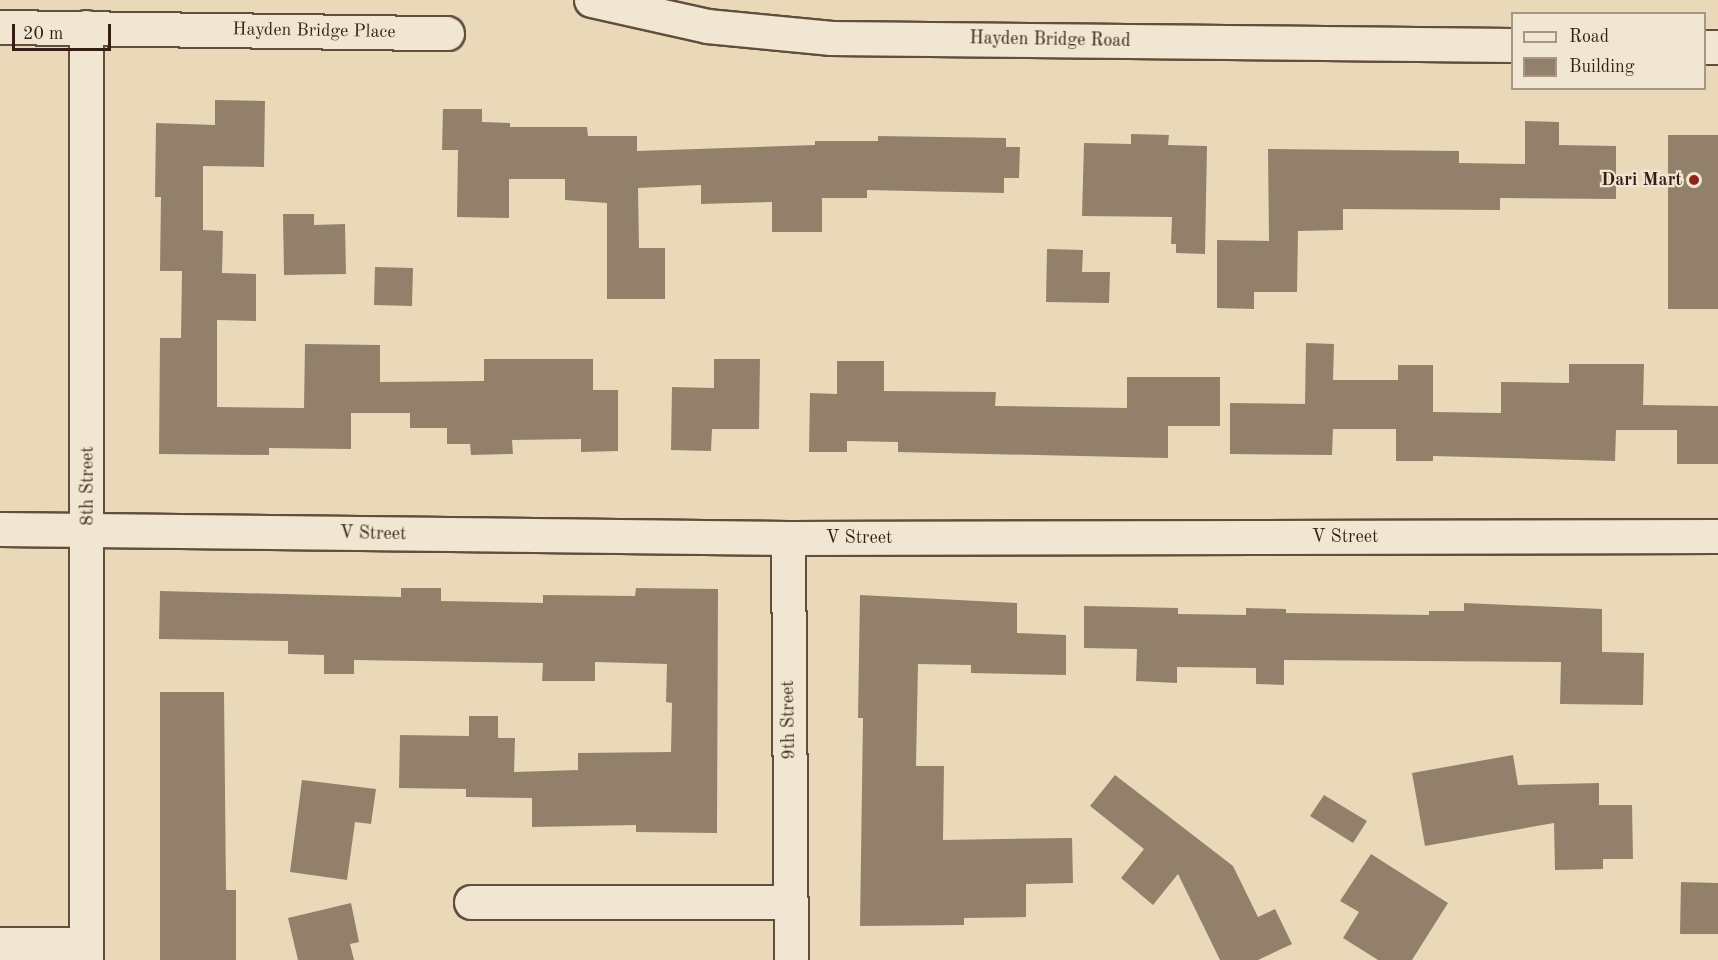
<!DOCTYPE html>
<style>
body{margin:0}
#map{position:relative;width:1718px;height:960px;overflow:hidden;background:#e9d9b9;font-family:"Old Standard TT",serif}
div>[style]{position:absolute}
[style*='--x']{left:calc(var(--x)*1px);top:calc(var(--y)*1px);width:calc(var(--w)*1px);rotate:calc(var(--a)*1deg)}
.building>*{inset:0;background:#93806a}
.roads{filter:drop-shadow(2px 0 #624e3d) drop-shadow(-2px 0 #624e3d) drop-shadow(0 2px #624e3d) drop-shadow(0 -2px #624e3d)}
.minor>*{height:33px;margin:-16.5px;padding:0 16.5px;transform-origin:16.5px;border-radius:16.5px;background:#f1e6d2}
.tertiary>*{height:33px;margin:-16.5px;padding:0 16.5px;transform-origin:16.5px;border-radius:16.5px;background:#f1e6d2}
.dots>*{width:16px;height:16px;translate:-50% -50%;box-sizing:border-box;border:3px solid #f1e6d2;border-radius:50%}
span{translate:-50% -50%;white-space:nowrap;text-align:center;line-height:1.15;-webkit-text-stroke:4.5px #f1e6d2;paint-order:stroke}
.street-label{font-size:18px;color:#351f14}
.poi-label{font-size:18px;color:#351f14;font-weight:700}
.right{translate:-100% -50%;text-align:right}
.legend{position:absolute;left:1511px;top:12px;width:195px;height:78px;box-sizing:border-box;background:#f1e6d2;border:2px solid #a69686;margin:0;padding:8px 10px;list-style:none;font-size:18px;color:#351f14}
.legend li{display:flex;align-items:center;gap:12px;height:30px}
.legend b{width:30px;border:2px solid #a69686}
.scale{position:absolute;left:12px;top:24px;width:99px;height:27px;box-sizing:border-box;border:3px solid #351f14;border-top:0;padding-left:8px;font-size:18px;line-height:21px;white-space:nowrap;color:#351f14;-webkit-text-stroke:4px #f1e6d2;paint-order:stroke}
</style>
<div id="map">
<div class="building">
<div style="clip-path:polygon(215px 100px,265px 101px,264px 167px,203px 166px,203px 230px,223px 231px,222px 273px,256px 274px,256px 321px,217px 320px,217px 407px,304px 408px,305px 344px,380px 345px,380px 382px,484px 381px,484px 359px,593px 359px,593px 390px,618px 390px,618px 451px,581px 452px,581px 439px,512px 440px,513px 454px,471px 455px,470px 444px,447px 444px,447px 428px,410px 428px,410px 413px,351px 413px,351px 449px,269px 448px,269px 455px,159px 454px,160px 338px,181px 338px,182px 271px,160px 271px,161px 197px,155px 197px,156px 123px,215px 125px)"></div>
<div style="clip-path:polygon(443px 109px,482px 109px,482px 122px,510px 123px,510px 127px,587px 127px,588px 136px,637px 136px,637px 151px,815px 145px,815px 141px,878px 141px,878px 136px,1006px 138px,1006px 147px,1020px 147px,1019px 178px,1004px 178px,1004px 193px,867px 190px,867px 198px,822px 198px,822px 232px,772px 232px,772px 202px,701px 204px,701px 185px,638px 188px,639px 248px,665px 248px,665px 299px,607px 299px,607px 203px,565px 200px,565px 179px,509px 179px,509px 218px,457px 217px,458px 150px,442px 150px)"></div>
<div style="clip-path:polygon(1525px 121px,1559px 122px,1559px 145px,1616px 146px,1616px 199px,1500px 198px,1500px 210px,1343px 209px,1343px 230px,1298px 231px,1297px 292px,1254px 292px,1254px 309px,1217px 308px,1217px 240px,1269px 241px,1268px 149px,1459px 151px,1459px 163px,1525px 164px)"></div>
<div style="clip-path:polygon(1131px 134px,1169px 135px,1168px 145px,1207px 146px,1205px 254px,1176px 253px,1176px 244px,1171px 244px,1172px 217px,1082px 216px,1084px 143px,1131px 144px)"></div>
<div style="clip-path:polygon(1668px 135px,1718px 135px,1718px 309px,1668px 309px)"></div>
<div style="clip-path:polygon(283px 214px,314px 214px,314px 225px,345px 224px,346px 274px,284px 275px)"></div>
<div style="clip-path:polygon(1047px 249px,1083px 250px,1082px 272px,1110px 272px,1109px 303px,1046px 302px)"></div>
<div style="clip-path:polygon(375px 267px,413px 268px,412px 306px,374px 305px)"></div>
<div style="clip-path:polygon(1306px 343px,1334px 344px,1333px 380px,1398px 380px,1398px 365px,1433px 365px,1433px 412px,1501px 413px,1501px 382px,1569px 383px,1569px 364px,1644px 364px,1643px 405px,1718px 406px,1718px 464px,1677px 464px,1677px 430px,1616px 430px,1615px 461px,1433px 456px,1433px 461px,1396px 461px,1396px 429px,1333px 429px,1332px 455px,1230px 454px,1230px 403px,1305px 404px)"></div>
<div style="clip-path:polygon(714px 359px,760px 359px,759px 429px,712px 429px,711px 451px,671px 450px,672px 387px,714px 388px)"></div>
<div style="clip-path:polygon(837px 361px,884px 361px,884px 391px,996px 392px,995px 406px,1127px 408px,1127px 377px,1220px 377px,1220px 426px,1168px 426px,1168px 458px,898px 452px,898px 442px,847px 441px,847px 452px,809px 452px,810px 393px,837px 394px)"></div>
<div style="clip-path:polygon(401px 588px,441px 588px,441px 601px,543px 603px,543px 595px,635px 596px,636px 588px,718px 589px,717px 833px,636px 832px,636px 825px,532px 827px,532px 798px,466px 797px,466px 789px,399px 788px,400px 735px,469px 736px,469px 716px,498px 716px,498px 738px,515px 738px,514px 772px,578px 770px,578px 753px,671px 752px,672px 703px,666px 702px,667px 664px,595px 662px,595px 681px,542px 681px,543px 663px,354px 660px,354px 674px,324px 674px,324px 655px,288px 654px,288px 641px,159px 639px,160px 591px,401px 597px)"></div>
<div style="clip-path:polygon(860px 595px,1017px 603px,1017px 633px,1066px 635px,1066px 675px,971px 673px,971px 665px,918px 664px,916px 766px,944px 766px,943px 840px,1072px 838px,1073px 883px,1026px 884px,1026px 917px,964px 918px,964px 925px,860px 926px,863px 718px,858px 718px)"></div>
<div style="clip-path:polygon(1464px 603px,1602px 609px,1602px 652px,1644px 653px,1643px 705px,1560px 704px,1561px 662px,1284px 660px,1284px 685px,1256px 684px,1256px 668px,1177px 667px,1177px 683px,1136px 681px,1137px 649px,1084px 648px,1084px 606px,1178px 608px,1178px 614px,1246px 615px,1246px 608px,1286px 609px,1286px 613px,1429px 615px,1429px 611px,1464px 611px)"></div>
<div style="clip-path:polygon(160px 692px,224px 692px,226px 890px,236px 890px,236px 960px,160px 960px)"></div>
<div style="clip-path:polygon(1513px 755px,1518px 785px,1599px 783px,1599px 805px,1632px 805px,1633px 859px,1603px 859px,1603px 869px,1555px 870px,1554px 823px,1425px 846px,1412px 773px)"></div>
<div style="clip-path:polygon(1115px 775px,1233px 866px,1258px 917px,1275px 909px,1292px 944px,1258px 960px,1220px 960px,1178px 874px,1153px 905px,1121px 878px,1144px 849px,1090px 806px)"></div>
<div style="clip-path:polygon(302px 780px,376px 789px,371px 824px,355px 822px,347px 880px,290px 872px)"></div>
<div style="clip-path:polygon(1324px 795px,1367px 821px,1353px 843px,1310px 816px)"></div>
<div style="clip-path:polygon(1371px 854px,1448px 903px,1412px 960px,1378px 960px,1343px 938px,1359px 912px,1340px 901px)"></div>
<div style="clip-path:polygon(1681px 882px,1718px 883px,1718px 934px,1680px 934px)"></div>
<div style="clip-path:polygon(351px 903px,359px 942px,350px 944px,354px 960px,298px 960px,288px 918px)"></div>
</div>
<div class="roads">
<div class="minor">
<div style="--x:0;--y:27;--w:447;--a:0.8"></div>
<div style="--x:86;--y:27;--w:933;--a:90"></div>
<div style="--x:0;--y:529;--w:788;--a:0.65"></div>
<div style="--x:788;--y:538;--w:930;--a:-0.12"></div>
<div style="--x:788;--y:538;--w:422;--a:89.6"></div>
<div style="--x:471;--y:902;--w:320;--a:0"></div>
<div style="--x:0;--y:944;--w:86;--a:0"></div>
</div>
<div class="tertiary">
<div style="--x:591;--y:0;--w:119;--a:12.6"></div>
<div style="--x:707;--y:26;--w:125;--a:5.5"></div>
<div style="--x:831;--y:38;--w:681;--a:0.59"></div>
<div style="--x:1704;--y:47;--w:14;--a:0"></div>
</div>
</div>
<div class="dots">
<div style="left:1694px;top:180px;background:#8f2418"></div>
</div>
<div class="street-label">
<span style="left:314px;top:31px;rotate:1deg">Hayden Bridge Place</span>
<span style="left:1050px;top:40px;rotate:1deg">Hayden Bridge Road</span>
<span style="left:88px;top:486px;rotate:-90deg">8th Street</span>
<span style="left:373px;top:534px;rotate:1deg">V Street</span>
<span style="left:1345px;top:537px">V Street</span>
<span style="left:859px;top:538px">V Street</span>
<span style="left:789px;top:720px;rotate:-91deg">9th Street</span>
</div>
<div class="poi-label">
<span class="right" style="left:1682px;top:180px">Dari Mart</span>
</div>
<ul class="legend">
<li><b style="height:8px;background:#f1e6d2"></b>Road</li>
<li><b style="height:16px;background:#93806a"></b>Building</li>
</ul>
<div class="scale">20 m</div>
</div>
